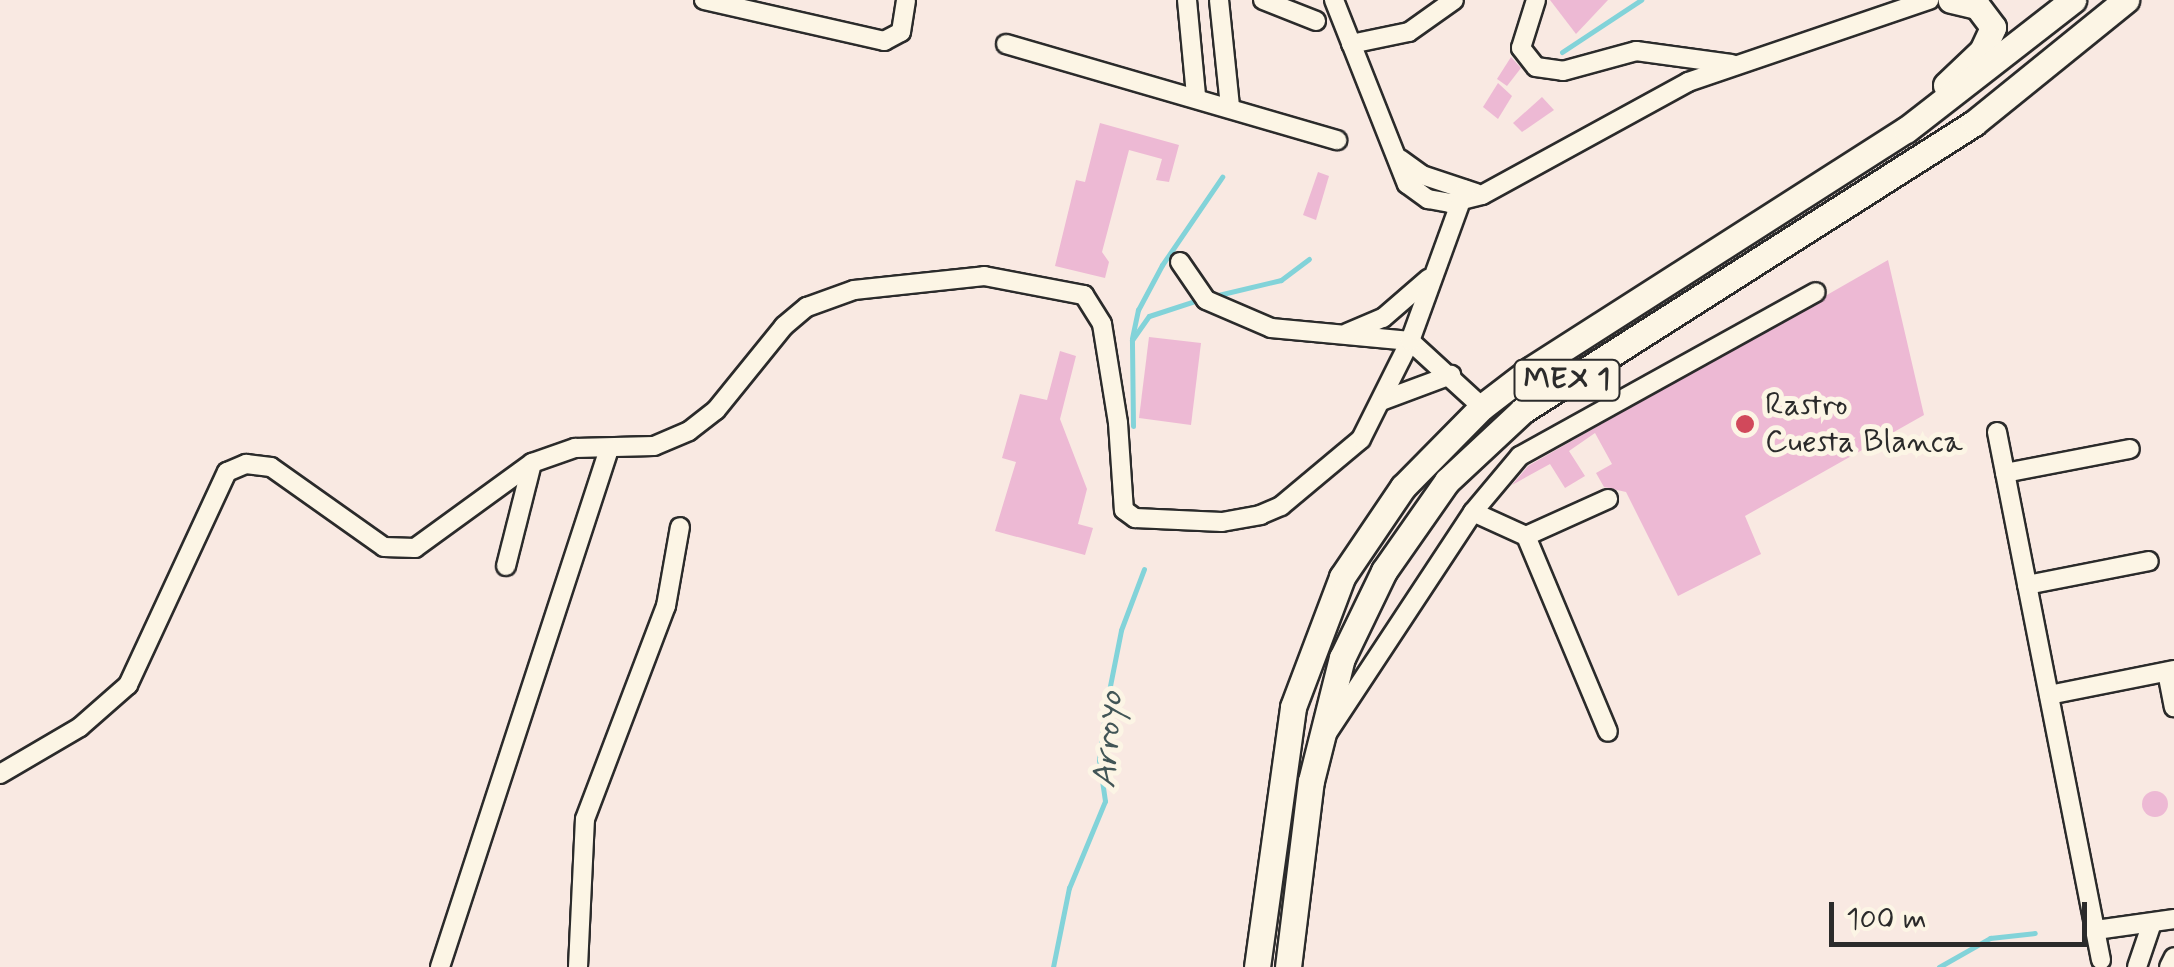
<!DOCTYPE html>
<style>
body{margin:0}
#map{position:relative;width:2174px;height:967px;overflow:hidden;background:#f9e9e2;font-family:Mynerve,sans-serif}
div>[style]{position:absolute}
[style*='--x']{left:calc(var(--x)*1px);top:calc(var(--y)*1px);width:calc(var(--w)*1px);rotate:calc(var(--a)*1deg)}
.stream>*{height:5px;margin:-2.5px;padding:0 2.5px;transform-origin:2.5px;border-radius:2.5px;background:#82d3d9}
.building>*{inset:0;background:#edb9d4}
.round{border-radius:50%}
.roads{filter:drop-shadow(2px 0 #2b2b2b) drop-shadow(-2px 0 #2b2b2b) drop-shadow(0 2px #2b2b2b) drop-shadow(0 -2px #2b2b2b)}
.minor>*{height:18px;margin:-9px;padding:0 9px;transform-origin:9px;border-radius:9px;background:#fcf5e5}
.highway>*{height:25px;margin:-12.5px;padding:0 12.5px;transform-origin:12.5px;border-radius:12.5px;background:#fcf5e5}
.dots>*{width:28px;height:28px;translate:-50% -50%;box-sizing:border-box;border:5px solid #fcf5e5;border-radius:50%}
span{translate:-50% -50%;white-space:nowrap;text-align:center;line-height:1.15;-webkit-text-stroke:10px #fcf5e5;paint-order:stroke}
.shield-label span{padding:2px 8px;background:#fcf5e5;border:2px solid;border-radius:8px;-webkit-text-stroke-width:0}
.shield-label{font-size:30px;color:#2b2b2b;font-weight:700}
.poi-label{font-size:32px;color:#2b2b2b}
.left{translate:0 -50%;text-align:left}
.water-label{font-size:35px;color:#415556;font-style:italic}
.scale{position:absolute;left:1829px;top:902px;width:258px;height:45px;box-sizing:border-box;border:5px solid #2b2b2b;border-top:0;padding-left:12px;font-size:30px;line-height:35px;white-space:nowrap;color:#2b2b2b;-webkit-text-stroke:8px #fcf5e5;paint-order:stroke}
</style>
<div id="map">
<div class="stream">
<div style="--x:1562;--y:52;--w:95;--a:-33.4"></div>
<div style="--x:1214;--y:296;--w:69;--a:-13.4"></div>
<div style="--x:1281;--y:280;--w:35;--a:-37"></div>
<div style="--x:1132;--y:338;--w:29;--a:-78"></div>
<div style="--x:1138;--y:310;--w:51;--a:-61.9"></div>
<div style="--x:1162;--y:265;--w:107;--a:-55.7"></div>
<div style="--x:1133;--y:426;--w:86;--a:-90.7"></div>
<div style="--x:1132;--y:340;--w:29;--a:-55"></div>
<div style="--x:1149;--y:316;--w:52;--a:-18.1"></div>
<div style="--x:1053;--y:967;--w:81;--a:-78.6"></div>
<div style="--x:1069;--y:888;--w:94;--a:-67.5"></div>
<div style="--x:1105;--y:801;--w:41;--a:-98.3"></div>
<div style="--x:1099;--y:760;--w:54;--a:-82.6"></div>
<div style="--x:1106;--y:706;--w:77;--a:-78.8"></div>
<div style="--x:1121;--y:630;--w:65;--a:-69.3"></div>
<div style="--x:1939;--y:967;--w:59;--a:-29.6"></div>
<div style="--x:1990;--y:938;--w:45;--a:-6.3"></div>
</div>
<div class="building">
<div style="clip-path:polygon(1550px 0,1608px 0,1576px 34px)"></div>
<div style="clip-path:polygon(1511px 57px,1521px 68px,1507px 86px,1497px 79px)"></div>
<div style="clip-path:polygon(1498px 83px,1512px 96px,1498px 119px,1483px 107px)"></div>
<div style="clip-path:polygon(1542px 97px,1554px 110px,1522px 132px,1513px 123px)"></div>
<div style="clip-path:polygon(1100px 123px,1179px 145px,1169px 182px,1156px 180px,1162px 159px,1129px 150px,1102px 252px,1109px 262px,1105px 278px,1055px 266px,1076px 180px,1085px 182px)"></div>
<div style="clip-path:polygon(1318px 172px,1329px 176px,1316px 220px,1303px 215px)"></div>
<div style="clip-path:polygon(1888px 260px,1924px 415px,1745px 516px,1761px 554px,1678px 596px,1626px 492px,1604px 487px,1596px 473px,1612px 464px,1595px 433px,1569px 451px,1585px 476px,1565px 488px,1550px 464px,1512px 485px,1528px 466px)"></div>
<div style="clip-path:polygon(1149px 337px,1201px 343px,1191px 425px,1139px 418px)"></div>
<div style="clip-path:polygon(1060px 351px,1076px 356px,1060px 419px,1087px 489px,1078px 524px,1093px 528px,1085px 555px,995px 531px,1016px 462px,1002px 458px,1020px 394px,1047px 400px)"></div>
<div class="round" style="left:2142px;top:791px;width:26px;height:26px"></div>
</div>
<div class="roads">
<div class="minor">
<div style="--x:704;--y:0;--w:185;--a:12.8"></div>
<div style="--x:884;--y:41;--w:19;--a:-28"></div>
<div style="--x:901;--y:32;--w:32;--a:-81"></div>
<div style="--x:1187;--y:0;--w:96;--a:84.6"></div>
<div style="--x:1219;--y:0;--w:107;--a:84.1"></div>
<div style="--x:1263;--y:0;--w:57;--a:21.6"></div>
<div style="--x:1334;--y:0;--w:198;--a:68.4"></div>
<div style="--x:1407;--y:184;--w:26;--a:36"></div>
<div style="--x:1428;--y:199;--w:22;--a:10"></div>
<div style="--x:1450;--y:203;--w:33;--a:-14"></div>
<div style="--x:1482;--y:195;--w:235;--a:-28.7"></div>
<div style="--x:1688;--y:82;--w:255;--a:-18.8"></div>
<div style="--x:1536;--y:0;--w:50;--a:107.4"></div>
<div style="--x:1521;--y:48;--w:24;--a:52"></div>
<div style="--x:1536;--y:67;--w:27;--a:8"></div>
<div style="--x:1563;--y:71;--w:76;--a:-15.3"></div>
<div style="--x:1636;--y:51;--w:96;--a:7.8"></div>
<div style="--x:1006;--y:44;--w:345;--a:16.2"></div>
<div style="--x:1351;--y:44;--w:59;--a:-11.7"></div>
<div style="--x:1409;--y:32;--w:55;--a:-35.4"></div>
<div style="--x:1400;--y:159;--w:27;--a:36"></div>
<div style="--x:1422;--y:175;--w:57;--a:18.4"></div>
<div style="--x:1180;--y:262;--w:46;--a:55.6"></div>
<div style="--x:1206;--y:300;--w:71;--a:23.3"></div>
<div style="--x:1271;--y:328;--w:140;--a:5.3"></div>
<div style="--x:1410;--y:341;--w:98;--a:42.5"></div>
<div style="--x:1347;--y:333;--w:39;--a:-23"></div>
<div style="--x:1383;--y:318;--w:60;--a:-40.9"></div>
<div style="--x:1381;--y:401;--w:75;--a:-20.4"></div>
<div style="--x:1997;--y:432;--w:538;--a:78.86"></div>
<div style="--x:2005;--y:473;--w:127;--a:-10.9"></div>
<div style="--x:1473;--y:512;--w:58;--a:24.4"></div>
<div style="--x:1526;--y:536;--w:90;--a:-24.3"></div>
<div style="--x:1526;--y:536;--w:212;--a:67.3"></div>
<div style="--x:506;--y:566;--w:106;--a:-75.8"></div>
<div style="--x:2027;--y:585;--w:124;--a:-11.1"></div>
<div style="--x:2167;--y:672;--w:36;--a:79"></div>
<div style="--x:2049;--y:695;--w:127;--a:-11.3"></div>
<div style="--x:1328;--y:732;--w:263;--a:-56.6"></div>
<div style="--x:1473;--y:512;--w:73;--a:-50"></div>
<div style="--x:1520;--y:456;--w:338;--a:-29"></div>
<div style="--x:0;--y:774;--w:93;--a:-30.4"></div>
<div style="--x:80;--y:727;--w:64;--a:-41.2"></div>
<div style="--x:128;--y:685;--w:235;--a:-65.1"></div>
<div style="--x:227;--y:472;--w:21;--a:-23"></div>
<div style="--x:246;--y:464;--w:25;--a:7"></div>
<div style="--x:271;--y:467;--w:138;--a:35.3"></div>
<div style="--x:384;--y:547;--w:31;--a:2"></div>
<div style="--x:415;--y:548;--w:145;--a:-36"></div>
<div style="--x:532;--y:463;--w:46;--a:-19.2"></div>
<div style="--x:575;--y:448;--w:79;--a:-1.5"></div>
<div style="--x:654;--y:446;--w:38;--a:-23"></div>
<div style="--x:689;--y:431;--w:34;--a:-38"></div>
<div style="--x:716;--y:410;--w:108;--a:-51"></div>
<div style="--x:784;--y:326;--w:30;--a:-40"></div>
<div style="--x:807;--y:307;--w:50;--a:-19.9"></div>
<div style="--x:854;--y:290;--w:131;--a:-6.1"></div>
<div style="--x:984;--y:276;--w:102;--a:10.8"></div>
<div style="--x:1084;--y:295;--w:34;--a:58"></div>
<div style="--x:1102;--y:324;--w:100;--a:80.8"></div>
<div style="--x:1118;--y:423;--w:87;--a:86.1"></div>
<div style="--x:1124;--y:510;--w:14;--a:36"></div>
<div style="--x:1135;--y:518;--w:87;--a:2.6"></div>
<div style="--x:1222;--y:522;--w:39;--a:-10"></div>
<div style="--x:1260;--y:515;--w:23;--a:-23"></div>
<div style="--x:1281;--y:506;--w:104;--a:-39.9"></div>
<div style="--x:1361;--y:439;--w:110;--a:-63.4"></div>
<div style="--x:1410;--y:341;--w:161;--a:-70"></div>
<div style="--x:2096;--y:930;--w:79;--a:-8"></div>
<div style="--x:440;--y:967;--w:545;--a:-71.93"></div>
<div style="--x:578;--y:967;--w:148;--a:-87.3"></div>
<div style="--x:585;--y:819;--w:228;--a:-69.2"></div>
<div style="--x:666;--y:606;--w:80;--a:-80"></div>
<div style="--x:2137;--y:967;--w:46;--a:-71.2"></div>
<div style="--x:2169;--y:967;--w:11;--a:-63"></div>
</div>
<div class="highway">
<div style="--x:1946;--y:85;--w:50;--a:-43.4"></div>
<div style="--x:1982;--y:51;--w:26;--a:-65"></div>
<div style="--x:1993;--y:27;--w:26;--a:-127"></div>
<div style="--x:1977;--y:6;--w:27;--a:-167"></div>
<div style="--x:1257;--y:967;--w:262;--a:-82.1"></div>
<div style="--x:1293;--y:707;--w:139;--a:-69.3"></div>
<div style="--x:1342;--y:577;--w:109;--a:-55.9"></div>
<div style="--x:1403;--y:487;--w:112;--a:-45.4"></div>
<div style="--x:1482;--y:407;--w:61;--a:-37.6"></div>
<div style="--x:1530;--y:370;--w:446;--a:-32.6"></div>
<div style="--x:1906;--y:130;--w:212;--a:-37.9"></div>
<div style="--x:1288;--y:967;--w:187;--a:-83"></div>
<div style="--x:1311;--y:781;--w:127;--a:-75.9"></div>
<div style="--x:1342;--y:658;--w:97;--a:-64.2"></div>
<div style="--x:1384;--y:571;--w:110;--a:-55"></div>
<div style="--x:1447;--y:481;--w:103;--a:-43"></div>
<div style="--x:1522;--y:411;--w:536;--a:-32.5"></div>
<div style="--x:1974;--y:123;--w:196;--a:-39"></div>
</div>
</div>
<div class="dots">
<div style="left:1745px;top:424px;background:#d1495b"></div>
</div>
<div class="shield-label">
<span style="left:1567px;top:380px">MEX 1</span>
</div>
<div class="poi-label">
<span class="left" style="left:1765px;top:424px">Rastro<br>Cuesta Blanca</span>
</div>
<div class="water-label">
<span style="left:1108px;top:740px;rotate:-86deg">Arroyo</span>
</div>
<div class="scale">100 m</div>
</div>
